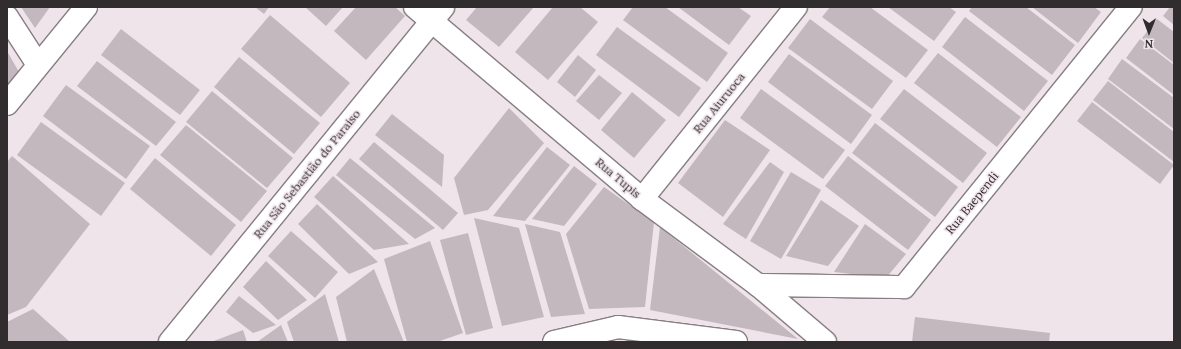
<!DOCTYPE html>
<meta charset="utf-8">
<style>
body{margin:0}
#map{position:relative;width:1181px;height:349px;overflow:hidden;background:#efe4ea;font-family:Lora,serif}
div>[style]{position:absolute}
[style*='--x']{left:calc(var(--x)*1px);top:calc(var(--y)*1px);width:calc(var(--w)*1px);rotate:calc(var(--a)*1deg)}
.building>*{inset:0;background:#c2b8bd}
.roads{filter:drop-shadow(1px 0 #877e83) drop-shadow(-1px 0 #877e83) drop-shadow(0 1px #877e83) drop-shadow(0 -1px #877e83)}
.minor>*{height:22px;margin:-11px;padding:0 11px;transform-origin:11px;border-radius:11px;background:#fff}
.tertiary>*{height:22px;margin:-11px;padding:0 11px;transform-origin:11px;border-radius:11px;background:#fff}
.secondary>*{height:22px;margin:-11px;padding:0 11px;transform-origin:11px;border-radius:11px;background:#fff}
span{translate:-50% -50%;white-space:nowrap;text-align:center;line-height:1.15;-webkit-text-stroke:3px #efe4ea;paint-order:stroke}
.street-label{font-size:12px;color:#312d2f}
.frame{position:absolute;inset:0;border:8px solid #312d2f;pointer-events:none}
.north{position:absolute;left:1129px;top:12px;width:40px;height:40px;-webkit-text-stroke:3px #efe4ea;paint-order:stroke;rotate:181deg;font-size:11px;font-weight:700;line-height:16px;text-align:center;color:#312d2f}
.north::after{content:'';display:block;margin:auto;width:14px;height:18px;background:#312d2f;clip-path:polygon(50% 0,100% 100%,50% 72%,0 100%)}
</style>
<div id="map">
<div class="building">
<div style="clip-path:polygon(21px 7px,50px 7px,35px 28px)"></div>
<div style="clip-path:polygon(255px 7px,269px 7px,264px 14px)"></div>
<div style="clip-path:polygon(305px 7px,343px 7px,326px 26px)"></div>
<div style="clip-path:polygon(356px 7px,395px 7px,405px 16px,366px 60px,334px 31px)"></div>
<div style="clip-path:polygon(477px 7px,534px 7px,499px 47px,466px 20px)"></div>
<div style="clip-path:polygon(553px 7px,580px 7px,598px 22px,548px 80px,515px 52px)"></div>
<div style="clip-path:polygon(633px 7px,665px 7px,728px 53px,707px 82px,623px 20px)"></div>
<div style="clip-path:polygon(678px 7px,738px 7px,751px 16px,729px 45px)"></div>
<div style="clip-path:polygon(830px 7px,870px 7px,928px 50px,906px 78px,822px 17px)"></div>
<div style="clip-path:polygon(888px 7px,949px 7px,956px 12px,934px 41px)"></div>
<div style="clip-path:polygon(972px 7px,1026px 7px,1075px 45px,1052px 75px,969px 11px)"></div>
<div style="clip-path:polygon(1032px 7px,1094px 7px,1101px 12px,1078px 43px)"></div>
<div style="clip-path:polygon(1170px 7px,1174px 7px,1174px 25px,1163px 16px)"></div>
<div style="clip-path:polygon(270px 15px,350px 83px,321px 117px,241px 49px)"></div>
<div style="clip-path:polygon(965px 17px,1048px 81px,1024px 111px,942px 47px)"></div>
<div style="clip-path:polygon(810px 19px,893px 81px,872px 109px,788px 48px)"></div>
<div style="clip-path:polygon(1157px 19px,1174px 32px,1174px 63px,1142px 38px)"></div>
<div style="clip-path:polygon(617px 27px,701px 88px,679px 117px,596px 55px)"></div>
<div style="clip-path:polygon(121px 29px,200px 90px,180px 115px,101px 55px)"></div>
<div style="clip-path:polygon(1140px 39px,1174px 65px,1174px 95px,1126px 58px)"></div>
<div style="clip-path:polygon(7px 51px,20px 74px,7px 86px)"></div>
<div style="clip-path:polygon(938px 53px,1021px 117px,997px 147px,914px 83px)"></div>
<div style="clip-path:polygon(789px 54px,872px 115px,851px 144px,768px 82px)"></div>
<div style="clip-path:polygon(578px 55px,596px 70px,575px 97px,557px 82px)"></div>
<div style="clip-path:polygon(239px 57px,320px 123px,294px 154px,214px 87px)"></div>
<div style="clip-path:polygon(1122px 59px,1174px 98px,1174px 129px,1108px 79px)"></div>
<div style="clip-path:polygon(97px 61px,176px 122px,156px 146px,77px 86px)"></div>
<div style="clip-path:polygon(599px 75px,622px 93px,599px 120px,576px 101px)"></div>
<div style="clip-path:polygon(1108px 81px,1174px 132px,1174px 162px,1093px 100px)"></div>
<div style="clip-path:polygon(66px 85px,150px 146px,126px 179px,43px 116px)"></div>
<div style="clip-path:polygon(761px 89px,845px 150px,823px 179px,740px 118px)"></div>
<div style="clip-path:polygon(904px 89px,987px 153px,963px 183px,880px 119px)"></div>
<div style="clip-path:polygon(212px 91px,293px 158px,267px 188px,186px 122px)"></div>
<div style="clip-path:polygon(632px 92px,666px 120px,634px 158px,601px 130px)"></div>
<div style="clip-path:polygon(1092px 102px,1174px 165px,1160px 184px,1077px 121px)"></div>
<div style="clip-path:polygon(509px 108px,544px 143px,488px 210px,464px 215px,454px 178px)"></div>
<div style="clip-path:polygon(392px 114px,444px 155px,442px 187px,375px 135px)"></div>
<div style="clip-path:polygon(725px 120px,770px 150px,723px 217px,678px 183px)"></div>
<div style="clip-path:polygon(41px 122px,125px 183px,101px 216px,17px 155px)"></div>
<div style="clip-path:polygon(875px 123px,958px 187px,935px 217px,852px 153px)"></div>
<div style="clip-path:polygon(186px 125px,267px 191px,241px 222px,160px 155px)"></div>
<div style="clip-path:polygon(374px 142px,458px 213px,443px 230px,359px 159px)"></div>
<div style="clip-path:polygon(547px 147px,570px 165px,525px 221px,493px 216px)"></div>
<div style="clip-path:polygon(12px 156px,90px 224px,26px 307px,7px 315px,7px 162px)"></div>
<div style="clip-path:polygon(848px 156px,931px 220px,908px 250px,825px 186px)"></div>
<div style="clip-path:polygon(155px 158px,236px 225px,211px 256px,130px 189px)"></div>
<div style="clip-path:polygon(350px 158px,435px 228px,415px 239px,336px 175px)"></div>
<div style="clip-path:polygon(770px 162px,784px 172px,746px 239px,723px 224px)"></div>
<div style="clip-path:polygon(574px 166px,597px 184px,564px 226px,532px 219px)"></div>
<div style="clip-path:polygon(791px 172px,821px 190px,781px 259px,750px 241px)"></div>
<div style="clip-path:polygon(333px 176px,409px 244px,374px 250px,314px 197px)"></div>
<div style="clip-path:polygon(604px 187px,654px 222px,645px 307px,589px 309px,566px 234px)"></div>
<div style="clip-path:polygon(821px 200px,859px 226px,828px 266px,786px 256px)"></div>
<div style="clip-path:polygon(317px 204px,378px 262px,349px 274px,298px 224px)"></div>
<div style="clip-path:polygon(474px 218px,519px 228px,544px 317px,502px 326px)"></div>
<div style="clip-path:polygon(525px 224px,560px 232px,585px 314px,551px 317px)"></div>
<div style="clip-path:polygon(865px 224px,906px 254px,886px 278px,834px 272px)"></div>
<div style="clip-path:polygon(660px 227px,798px 339px,650px 310px)"></div>
<div style="clip-path:polygon(291px 231px,338px 272px,315px 298px,268px 256px)"></div>
<div style="clip-path:polygon(468px 233px,493px 328px,466px 335px,440px 240px)"></div>
<div style="clip-path:polygon(430px 241px,463px 333px,437px 342px,407px 342px,384px 259px)"></div>
<div style="clip-path:polygon(266px 261px,307px 300px,278px 320px,243px 287px)"></div>
<div style="clip-path:polygon(374px 269px,404px 342px,347px 342px,336px 297px)"></div>
<div style="clip-path:polygon(325px 294px,339px 342px,294px 342px,287px 322px)"></div>
<div style="clip-path:polygon(239px 296px,276px 325px,253px 333px,226px 312px)"></div>
<div style="clip-path:polygon(33px 309px,70px 342px,7px 342px,7px 322px)"></div>
<div style="clip-path:polygon(915px 317px,1050px 333px,1049px 342px,912px 342px)"></div>
<div style="clip-path:polygon(281px 325px,288px 342px,257px 342px)"></div>
<div style="clip-path:polygon(243px 330px,247px 342px,211px 342px)"></div>
</div>
<div class="roads">
<div class="minor">
<div style="--x:7;--y:17;--w:57;--a:57.1"></div>
<div style="--x:642;--y:199;--w:246;--a:-51.3"></div>
<div style="--x:758;--y:285;--w:146;--a:0.8"></div>
<div style="--x:904;--y:287;--w:360;--a:-51"></div>
<div style="--x:170;--y:342;--w:432;--a:-50.8"></div>
</div>
<div class="tertiary">
<div style="--x:415;--y:7;--w:297;--a:40.2"></div>
<div style="--x:642;--y:199;--w:144;--a:36.6"></div>
<div style="--x:758;--y:285;--w:88;--a:40.4"></div>
<div style="--x:554;--y:342;--w:66;--a:-13.2"></div>
<div style="--x:618;--y:327;--w:119;--a:7.2"></div>
</div>
<div class="secondary">
<div style="--x:7;--y:104;--w:125;--a:-50.8"></div>
</div>
</div>
<div class="street-label">
<span style="left:719px;top:103px;rotate:-51deg">Rua Aiuruoca</span>
<span style="left:307px;top:174px;rotate:-51deg">Rua São Sebastião do Paraiso</span>
<span style="left:618px;top:178px;rotate:40deg">Rua Tupis</span>
<span style="left:972px;top:203px;rotate:-51deg">Rua Baependi</span>
</div>
<div class="frame"></div>
<div class="north">N</div>
</div>
